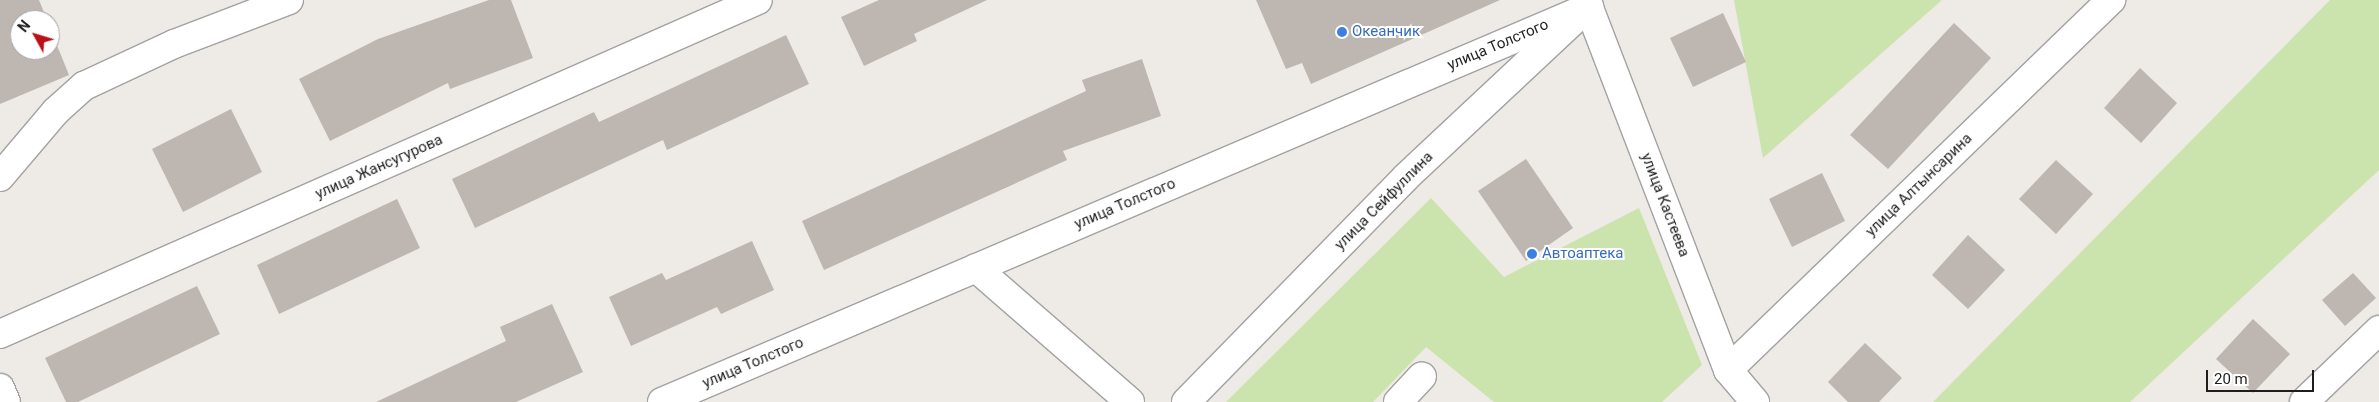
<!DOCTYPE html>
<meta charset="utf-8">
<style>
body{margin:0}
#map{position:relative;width:2379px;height:402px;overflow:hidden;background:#eeeae5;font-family:Roboto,sans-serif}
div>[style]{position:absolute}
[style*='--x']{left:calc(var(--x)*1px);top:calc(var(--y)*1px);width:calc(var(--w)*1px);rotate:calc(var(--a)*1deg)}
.grass>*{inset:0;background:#cbe4ae}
.building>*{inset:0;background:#beb6b1}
.roads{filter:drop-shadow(1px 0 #a2a2a2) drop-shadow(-1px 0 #a2a2a2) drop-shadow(0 1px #a2a2a2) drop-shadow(0 -1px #a2a2a2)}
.minor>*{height:28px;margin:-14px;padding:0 14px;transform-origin:14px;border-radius:14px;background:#fff}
.dots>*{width:14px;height:14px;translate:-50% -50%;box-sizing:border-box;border:2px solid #fff;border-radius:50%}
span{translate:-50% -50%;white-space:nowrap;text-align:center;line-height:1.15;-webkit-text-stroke:4px #fff;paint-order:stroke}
.shop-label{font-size:15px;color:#366cbe}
.left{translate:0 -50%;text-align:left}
.street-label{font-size:15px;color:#1e1e1e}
.north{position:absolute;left:10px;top:10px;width:50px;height:50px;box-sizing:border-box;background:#fff;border:1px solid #a5a5a5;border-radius:50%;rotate:309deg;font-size:14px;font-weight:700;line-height:20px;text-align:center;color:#1e1e1e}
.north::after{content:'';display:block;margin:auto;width:18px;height:22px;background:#bc1018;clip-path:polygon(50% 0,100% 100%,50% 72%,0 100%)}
.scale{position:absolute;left:2206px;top:370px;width:108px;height:22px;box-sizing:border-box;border:2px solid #1e1e1e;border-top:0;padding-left:6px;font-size:15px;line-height:18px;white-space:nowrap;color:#1e1e1e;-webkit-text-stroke:4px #fff;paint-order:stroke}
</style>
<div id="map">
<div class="grass">
<div style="clip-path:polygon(1734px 0,1942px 0,1763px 158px)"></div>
<div style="clip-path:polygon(2330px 0,2379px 0,2379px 170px,2130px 402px,1933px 402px)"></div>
<div style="clip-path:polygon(1431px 198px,1504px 277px,1639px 208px,1702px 365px,1662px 402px,1494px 402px,1426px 347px,1373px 402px,1226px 402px)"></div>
</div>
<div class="building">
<div style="clip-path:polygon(0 0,39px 0,47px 20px,20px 20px,20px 50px,50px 50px,50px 28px,69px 75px,0 104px)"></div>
<div style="clip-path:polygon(489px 0,511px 0,533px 58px,450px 89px,448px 83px,330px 141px,299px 79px,378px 39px)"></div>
<div style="clip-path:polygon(879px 0,987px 0,914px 34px,917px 41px,864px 66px,841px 17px)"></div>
<div style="clip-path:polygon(1256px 0,1500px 0,1311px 84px,1302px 63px,1286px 69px)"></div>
<div style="clip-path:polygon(1723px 13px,1746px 62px,1693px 87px,1670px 38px)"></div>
<div style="clip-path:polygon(1954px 23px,1991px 58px,1888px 169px,1850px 135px)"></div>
<div style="clip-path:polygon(786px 35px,809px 84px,667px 150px,663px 140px,475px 228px,452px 179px,594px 112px,599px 122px)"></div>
<div style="clip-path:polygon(1142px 59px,1161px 116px,1063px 151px,1067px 160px,824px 270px,802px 221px,1086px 91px,1082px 80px)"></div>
<div style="clip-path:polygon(2140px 68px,2177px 103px,2141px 143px,2104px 108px)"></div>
<div style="clip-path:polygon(231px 109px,262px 172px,183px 212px,152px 149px)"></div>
<div style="clip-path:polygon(1526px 159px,1573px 228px,1526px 261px,1478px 191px)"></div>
<div style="clip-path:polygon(2056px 160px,2093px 194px,2056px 234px,2019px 199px)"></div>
<div style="clip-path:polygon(1822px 173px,1845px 221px,1792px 247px,1769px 199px)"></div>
<div style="clip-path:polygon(397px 199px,420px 248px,279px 314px,257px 265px)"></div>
<div style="clip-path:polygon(1968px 235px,2005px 270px,1968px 309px,1932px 275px)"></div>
<div style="clip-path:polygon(752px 241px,774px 290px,721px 314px,717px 307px,631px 346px,609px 297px,662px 273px,666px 280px)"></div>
<div style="clip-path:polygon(2353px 273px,2376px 298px,2345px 326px,2322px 300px)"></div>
<div style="clip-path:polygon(197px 286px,220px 334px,78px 402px,66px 402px,45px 358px)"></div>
<div style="clip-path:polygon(552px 304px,583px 372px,516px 402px,376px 402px,506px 341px,500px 327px)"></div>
<div style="clip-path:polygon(2253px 319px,2290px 354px,2253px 393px,2216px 359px)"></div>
<div style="clip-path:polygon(1865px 343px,1902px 378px,1879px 402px,1848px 402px,1828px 382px)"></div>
</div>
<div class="roads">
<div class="minor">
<div style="--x:1586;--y:0;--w:396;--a:69"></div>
<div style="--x:1728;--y:370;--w:42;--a:49.8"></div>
<div style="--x:0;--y:177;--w:87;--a:-49.7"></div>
<div style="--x:56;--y:111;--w:38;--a:-42"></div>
<div style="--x:84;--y:86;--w:99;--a:-25"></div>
<div style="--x:174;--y:44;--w:123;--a:-20.9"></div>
<div style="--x:976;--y:268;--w:204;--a:41"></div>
<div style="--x:0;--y:334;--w:828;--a:-23.78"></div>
<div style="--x:1728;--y:370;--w:533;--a:-44.01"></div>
<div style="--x:0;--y:388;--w:15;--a:67"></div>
<div style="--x:662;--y:402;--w:1008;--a:-23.08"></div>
<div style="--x:1186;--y:402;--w:313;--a:-45.6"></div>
<div style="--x:1405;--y:178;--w:233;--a:-43.1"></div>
<div style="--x:1398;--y:402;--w:35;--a:-47"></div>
<div style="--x:2304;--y:402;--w:104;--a:-43.8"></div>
</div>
</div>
<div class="dots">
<div style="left:1342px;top:32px;background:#3f7fe0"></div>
<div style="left:1532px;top:254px;background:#3f7fe0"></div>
</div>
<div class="shop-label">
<span class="left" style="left:1352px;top:32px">Океанчик</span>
<span class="left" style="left:1542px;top:254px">Автоаптека</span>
</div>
<div class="street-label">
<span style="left:1498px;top:45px;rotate:-23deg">улица Толстого</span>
<span style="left:379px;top:167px;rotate:-24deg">улица Жансугурова</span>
<span style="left:1919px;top:185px;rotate:-44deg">улица Алтынсарина</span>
<span style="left:1384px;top:201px;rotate:-45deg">улица Сейфуллина</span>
<span style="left:1125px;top:204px;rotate:-23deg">улица Толстого</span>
<span style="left:1665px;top:205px;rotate:69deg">улица Кастеева</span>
<span style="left:753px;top:363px;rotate:-23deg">улица Толстого</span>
</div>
<div class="north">N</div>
<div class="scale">20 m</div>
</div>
